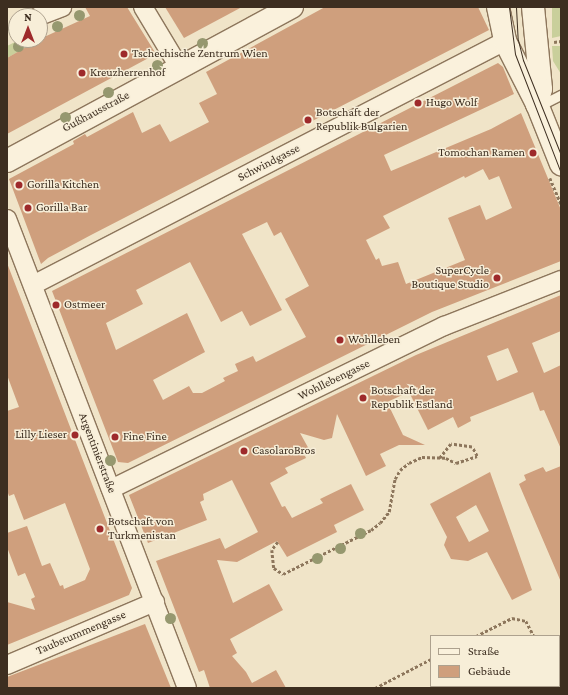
<!DOCTYPE html>
<meta charset="utf-8">
<style>
body{margin:0}
#map{position:relative;width:568px;height:695px;overflow:hidden;background:#f0e4c8;font-family:"Crimson Pro",serif}
div>[style]{position:absolute}
[style*='--x']{left:calc(var(--x)*1px);top:calc(var(--y)*1px);width:calc(var(--w)*1px);rotate:calc(var(--a)*1deg)}
.green>*{inset:0;background:#c9cf9b}
.building>*{inset:0;background:#cf9f7d}
.path>*{height:2.5px;margin-top:-1.25px;transform-origin:0;background:repeating-linear-gradient(90deg,#8d765c 0 3px,transparent 0 5px)}
.roads{filter:drop-shadow(1px 0 #8d765c) drop-shadow(-1px 0 #8d765c) drop-shadow(0 1px #8d765c) drop-shadow(0 -1px #8d765c)}
.lane>*{height:9px;margin:-4.5px;padding:0 4.5px;transform-origin:4.5px;border-radius:4.5px;background:#faf1dc}
.street>*{height:18px;margin:-9px;padding:0 9px;transform-origin:9px;border-radius:9px;background:#faf1dc}
.secondary>*{height:22px;margin:-11px;padding:0 11px;transform-origin:11px;border-radius:11px;background:#faf1dc}
.tram>*{height:1px;margin:-0.5px;padding:0 0.5px;transform-origin:0.5px;border-radius:0.5px;background:#3d2e20}
.trees>*{width:11px;height:11px;margin:-5.5px;border-radius:50%;background:#96986f}
.dots>*{width:11px;height:11px;translate:-50% -50%;box-sizing:border-box;border:2px solid #f7eed8;border-radius:50%}
span{translate:-50% -50%;white-space:nowrap;text-align:center;line-height:1.15;-webkit-text-stroke:3px #f7eed8;paint-order:stroke}
.poi-label{font-size:12px;color:#3d2e20}
.left{translate:0 -50%;text-align:left}
.right{translate:-100% -50%;text-align:right}
.street-label{font-size:12px;color:#3d2e20}
.frame{position:absolute;inset:0;border:8px solid #3d2e20;pointer-events:none}
.legend{position:absolute;left:430px;top:635px;width:130px;height:52px;box-sizing:border-box;background:#f7eed8;border:1px solid #ada18e;margin:0;padding:5px 7px;list-style:none;font-size:12px;color:#3d2e20}
.legend li{display:flex;align-items:center;gap:8px;height:20px}
.legend b{width:20px;border:1px solid #ada18e}
.north{position:absolute;left:8px;top:8px;width:40px;height:40px;box-sizing:border-box;background:#f7eed8;border:1px solid #ada18e;border-radius:50%;rotate:0deg;font-size:11px;font-weight:700;line-height:16px;text-align:center;color:#3d2e20}
.north::after{content:'';display:block;margin:auto;width:14px;height:18px;background:#9e2a2b;clip-path:polygon(50% 0,100% 100%,50% 72%,0 100%)}
</style>
<div id="map">
<div class="green">
<div style="clip-path:polygon(552px 7px,561px 7px,561px 36px,552px 38px)"></div>
<div style="clip-path:polygon(19px 40px,33px 40px,34px 43px,7px 58px,7px 46px)"></div>
<div style="clip-path:polygon(552px 46px,561px 46px,561px 74px,553px 61px)"></div>
</div>
<div class="building">
<div style="clip-path:polygon(85px 7px,127px 7px,156px 54px,7px 134px,7px 58px,42px 38px,90px 16px)"></div>
<div style="clip-path:polygon(165px 7px,242px 7px,184px 38px)"></div>
<div style="clip-path:polygon(325px 7px,478px 7px,489px 30px,91px 235px,48px 258px,41px 264px,9px 179px,74px 144px,73px 141px,85px 134px,87px 137px,133px 112px,142px 133px,160px 124px,170px 142px,209px 122px,199px 103px,217px 94px,206px 72px)"></div>
<div style="clip-path:polygon(evenodd,498px 63px,503px 67px,514px 94px,384px 155px,391px 171px,491px 129px,521px 113px,561px 210px,561px 261px,432px 312px,128px 463px,118px 462px,52px 291px,498px 63px,483px 169px,489px 180px,499px 176px,512px 208px,486px 220px,480px 205px,448px 218px,465px 260px,406px 284px,398px 262px,382px 266px,379px 258px,376px 260px,366px 240px,390px 228px,383px 216px,464px 176px,465px 178px,483px 169px,498px 63px,267px 222px,274px 236px,281px 232px,309px 286px,285px 299px,306px 337px,256px 362px,253px 356px,235px 364px,238px 371px,223px 378px,225px 381px,202px 393px,193px 393px,189px 386px,163px 400px,153px 380px,205px 352px,187px 313px,116px 350px,106px 323px,143px 304px,136px 290px,190px 262px,221px 322px,242px 311px,250px 326px,282px 310px,242px 234px,267px 222px)"></div>
<div style="clip-path:polygon(7px 263px,132px 588px,129px 595px,7px 645px,7px 602px,35px 610px,31px 599px,35px 597px,25px 573px,18px 576px,7px 547px,7px 533px,27px 526px,42px 566px,50px 563px,60px 586px,63px 585px,64px 589px,85px 580px,90px 569px,65px 503px,24px 520px,14px 494px,9px 496px,7px 490px,7px 411px,19px 407px,7px 375px)"></div>
<div style="clip-path:polygon(evenodd,561px 295px,561px 331px,532px 343px,544px 373px,561px 365px,561px 449px,544px 410px,540px 411px,533px 392px,470px 417px,471px 421px,458px 428px,453px 417px,428px 430px,409px 392px,387px 402px,403px 435px,425px 445px,399px 445px,380px 454px,386px 466px,366px 476px,337px 414px,332px 438px,324px 440px,300px 433px,310px 451px,304px 454px,306px 458px,285px 468px,288px 473px,270px 483px,282px 507px,285px 506px,292px 518px,323px 503px,320px 499px,351px 484px,364px 510px,334px 525px,337px 532px,287px 557px,277px 541px,237px 562px,217px 560px,233px 603px,269px 584px,283px 610px,230px 639px,237px 653px,232px 656px,246px 672px,252px 683px,276px 670px,286px 688px,210px 688px,204px 670px,199px 672px,156px 561px,220px 538px,225px 549px,258px 532px,232px 480px,203px 494px,204px 500px,200px 502px,207px 520px,148px 543px,129px 495px,416px 355px,561px 295px,508px 348px,518px 372px,497px 381px,487px 356px,508px 348px)"></div>
<div style="clip-path:polygon(561px 466px,561px 582px,519px 484px,526px 480px,524px 475px,543px 467px,546px 472px)"></div>
<div style="clip-path:polygon(evenodd,490px 472px,532px 590px,512px 600px,487px 552px,468px 561px,451px 559px,444px 545px,447px 537px,430px 504px,490px 472px,476px 505px,489px 531px,469px 542px,456px 517px,476px 505px)"></div>
<div style="clip-path:polygon(145px 624px,171px 688px,7px 688px,7px 677px)"></div>
</div>
<div class="path">
<div style="--x:7;--y:29;--w:10;--a:-24"></div>
<div style="--x:554;--y:42;--w:7;--a:-8"></div>
<div style="--x:550;--y:178;--w:28;--a:67"></div>
<div style="--x:278;--y:542;--w:10;--a:127"></div>
<div style="--x:272;--y:550;--w:18;--a:84"></div>
<div style="--x:274;--y:568;--w:11;--a:34"></div>
<div style="--x:283;--y:574;--w:98;--a:-26.6"></div>
<div style="--x:371;--y:530;--w:11;--a:-38"></div>
<div style="--x:380;--y:523;--w:14;--a:-51"></div>
<div style="--x:389;--y:512;--w:34;--a:-80"></div>
<div style="--x:395;--y:479;--w:10;--a:-61"></div>
<div style="--x:400;--y:470;--w:11;--a:-38"></div>
<div style="--x:409;--y:463;--w:14;--a:-25"></div>
<div style="--x:422;--y:457;--w:24;--a:2"></div>
<div style="--x:446;--y:458;--w:11;--a:27"></div>
<div style="--x:456;--y:463;--w:22;--a:-18"></div>
<div style="--x:477;--y:456;--w:10;--a:-119"></div>
<div style="--x:472;--y:447;--w:21;--a:-172"></div>
<div style="--x:451;--y:444;--w:18;--a:128"></div>
<div style="--x:476;--y:636;--w:40;--a:-26.6"></div>
<div style="--x:512;--y:618;--w:14;--a:12"></div>
<div style="--x:526;--y:621;--w:17;--a:62"></div>
<div style="--x:552;--y:686;--w:2;--a:90"></div>
<div style="--x:375;--y:688;--w:63;--a:-27.4"></div>
<div style="--x:462;--y:688;--w:3;--a:-45"></div>
</div>
<div class="roads">
<div class="lane">
<div style="--x:539;--y:106;--w:25;--a:-27"></div>
</div>
<div class="street">
<div style="--x:143;--y:7;--w:70;--a:59"></div>
<div style="--x:39;--y:16;--w:25;--a:-21"></div>
<div style="--x:7;--y:219;--w:502;--a:69"></div>
<div style="--x:33;--y:285;--w:531;--a:-27.34"></div>
<div style="--x:111;--y:489;--w:371;--a:-26.1"></div>
<div style="--x:444;--y:326;--w:126;--a:-21.5"></div>
<div style="--x:7;--y:665;--w:161;--a:-23.1"></div>
</div>
<div class="secondary">
<div style="--x:498;--y:7;--w:35;--a:78"></div>
<div style="--x:505;--y:41;--w:71;--a:63.1"></div>
<div style="--x:537;--y:104;--w:65;--a:68.2"></div>
<div style="--x:533;--y:7;--w:82;--a:84.4"></div>
<div style="--x:541;--y:89;--w:16;--a:105"></div>
<div style="--x:7;--y:161;--w:324;--a:-28.4"></div>
</div>
</div>
<div class="tram">
<div style="--x:509;--y:7;--w:47;--a:82.7"></div>
<div style="--x:515;--y:54;--w:128;--a:68.9"></div>
<div style="--x:516;--y:7;--w:33;--a:87"></div>
<div style="--x:518;--y:40;--w:21;--a:76"></div>
<div style="--x:523;--y:60;--w:102;--a:68.2"></div>
</div>
<div class="trees">
<div style="left:79px;top:15px"></div>
<div style="left:57px;top:26px"></div>
<div style="left:202px;top:43px"></div>
<div style="left:18px;top:46px"></div>
<div style="left:157px;top:65px"></div>
<div style="left:108px;top:92px"></div>
<div style="left:65px;top:117px"></div>
<div style="left:110px;top:460px"></div>
<div style="left:360px;top:533px"></div>
<div style="left:340px;top:548px"></div>
<div style="left:317px;top:558px"></div>
<div style="left:170px;top:618px"></div>
</div>
<div class="dots">
<div style="left:124px;top:54px;background:#9e2a2b"></div>
<div style="left:82px;top:73px;background:#9e2a2b"></div>
<div style="left:418px;top:103px;background:#9e2a2b"></div>
<div style="left:308px;top:120px;background:#9e2a2b"></div>
<div style="left:533px;top:153px;background:#9e2a2b"></div>
<div style="left:19px;top:185px;background:#9e2a2b"></div>
<div style="left:28px;top:208px;background:#9e2a2b"></div>
<div style="left:497px;top:278px;background:#9e2a2b"></div>
<div style="left:56px;top:305px;background:#9e2a2b"></div>
<div style="left:340px;top:340px;background:#9e2a2b"></div>
<div style="left:363px;top:398px;background:#9e2a2b"></div>
<div style="left:75px;top:435px;background:#9e2a2b"></div>
<div style="left:115px;top:437px;background:#9e2a2b"></div>
<div style="left:244px;top:451px;background:#9e2a2b"></div>
<div style="left:100px;top:529px;background:#9e2a2b"></div>
</div>
<div class="poi-label">
<span class="left" style="left:132px;top:54px">Tschechische Zentrum Wien</span>
<span class="left" style="left:90px;top:73px">Kreuzherrenhof</span>
<span class="left" style="left:426px;top:103px">Hugo Wolf</span>
<span class="left" style="left:316px;top:120px">Botschaft der<br>Republik Bulgarien</span>
<span class="right" style="left:525px;top:153px">Tomochan Ramen</span>
<span class="left" style="left:27px;top:185px">Gorilla Kitchen</span>
<span class="left" style="left:36px;top:208px">Gorilla Bar</span>
<span class="right" style="left:489px;top:278px">SuperCycle<br>Boutique Studio</span>
<span class="left" style="left:64px;top:305px">Ostmeer</span>
<span class="left" style="left:348px;top:340px">Wohlleben</span>
<span class="left" style="left:371px;top:398px">Botschaft der<br>Republik Estland</span>
<span class="right" style="left:67px;top:435px">Lilly Lieser</span>
<span class="left" style="left:123px;top:437px">Fine Fine</span>
<span class="left" style="left:252px;top:451px">CasolaroBros</span>
<span class="left" style="left:108px;top:529px">Botschaft von<br>Turkmenistan</span>
</div>
<div class="street-label">
<span style="left:96px;top:112px;rotate:-28deg">Gußhausstraße</span>
<span style="left:269px;top:163px;rotate:-27deg">Schwindgasse</span>
<span style="left:334px;top:380px;rotate:-26deg">Wohllebengasse</span>
<span style="left:97px;top:453px;rotate:69deg">Argentinierstraße</span>
<span style="left:81px;top:633px;rotate:-23deg">Taubstummengasse</span>
</div>
<div class="frame"></div>
<ul class="legend">
<li><b style="height:5px;background:#faf1dc"></b>Straße</li>
<li><b style="height:11px;background:#cf9f7d"></b>Gebäude</li>
</ul>
<div class="north">N</div>
</div>
